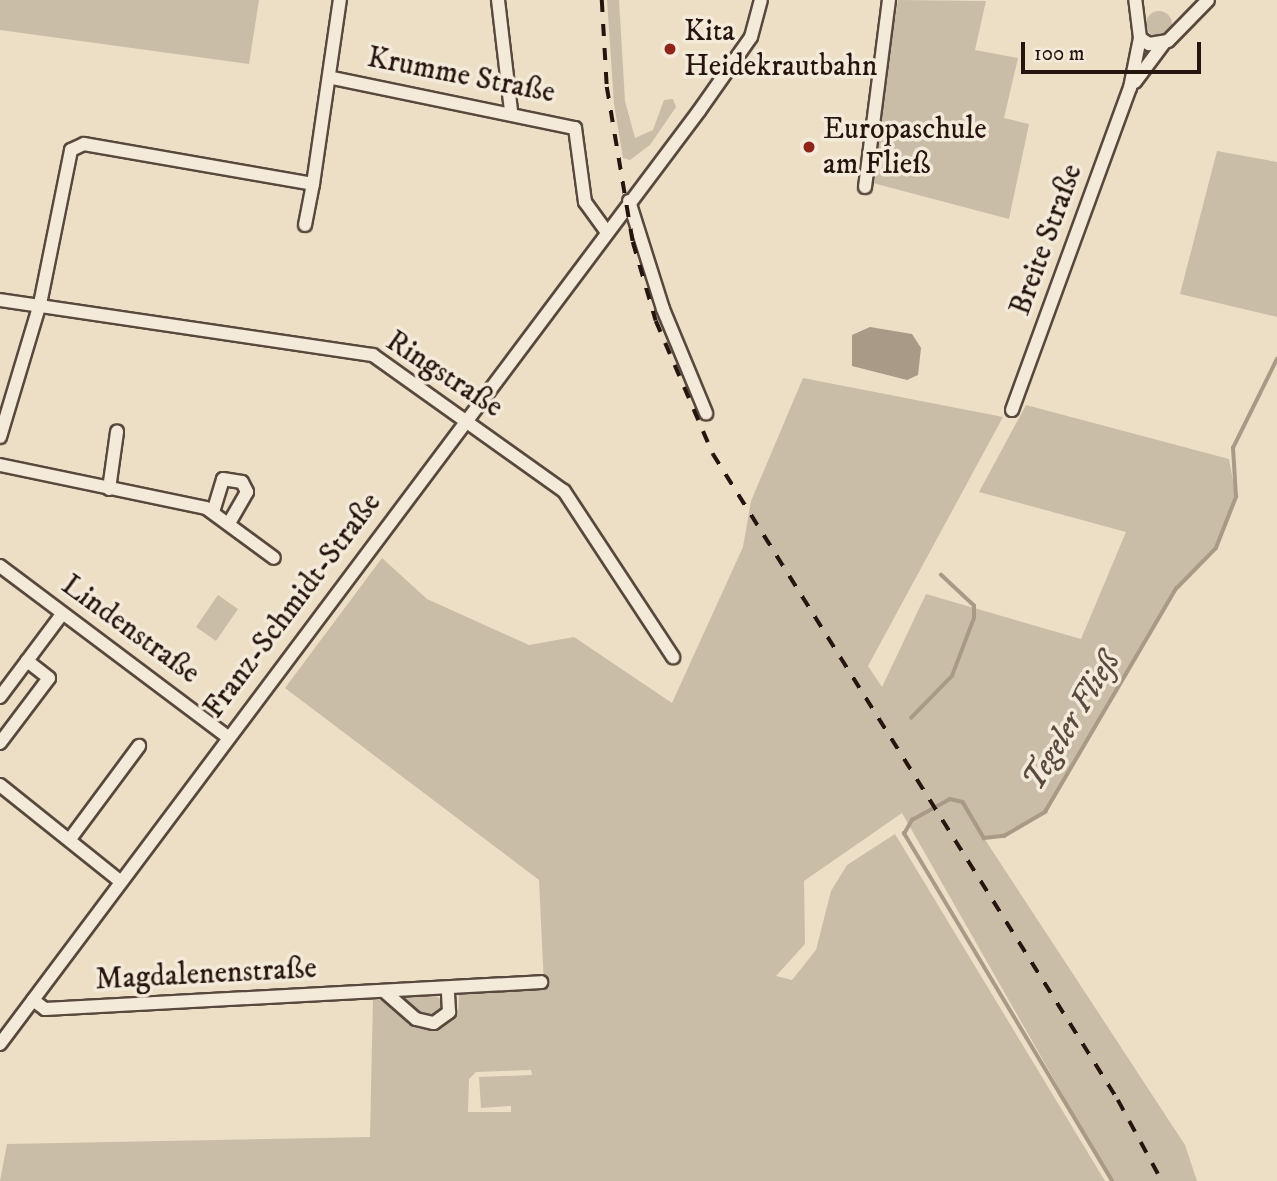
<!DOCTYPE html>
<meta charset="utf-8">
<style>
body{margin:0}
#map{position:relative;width:1277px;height:1181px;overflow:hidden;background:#ecdfc6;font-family:"IM FELL DW Pica",serif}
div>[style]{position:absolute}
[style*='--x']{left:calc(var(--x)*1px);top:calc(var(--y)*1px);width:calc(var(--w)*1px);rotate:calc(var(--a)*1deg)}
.green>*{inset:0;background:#cabda7}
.round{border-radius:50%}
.water>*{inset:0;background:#a99a88}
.stream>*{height:3.5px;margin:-1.75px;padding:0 1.75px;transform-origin:1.75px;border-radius:1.75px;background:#a99a88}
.roads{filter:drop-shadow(2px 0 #58483d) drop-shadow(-2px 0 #58483d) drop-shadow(0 2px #58483d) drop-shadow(0 -2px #58483d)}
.street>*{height:12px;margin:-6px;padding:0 6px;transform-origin:6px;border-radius:6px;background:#f3eada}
.rail>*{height:3.5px;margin-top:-1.75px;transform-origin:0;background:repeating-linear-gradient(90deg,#26150f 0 12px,transparent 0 24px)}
.dots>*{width:19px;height:19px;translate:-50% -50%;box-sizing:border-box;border:4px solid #f3eada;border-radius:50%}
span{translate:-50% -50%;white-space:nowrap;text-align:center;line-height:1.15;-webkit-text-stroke:7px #f3eada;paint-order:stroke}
.poi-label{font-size:30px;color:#26150f}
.left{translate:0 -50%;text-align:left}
.street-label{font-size:30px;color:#26150f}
.water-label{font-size:32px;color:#5a4a3f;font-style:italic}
.scale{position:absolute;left:1021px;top:42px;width:180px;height:32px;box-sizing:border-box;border:4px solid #26150f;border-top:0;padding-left:9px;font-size:21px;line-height:24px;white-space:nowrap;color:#26150f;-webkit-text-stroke:5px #f3eada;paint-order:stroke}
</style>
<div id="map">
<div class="green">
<div style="clip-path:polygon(0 0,259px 0,249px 64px,0 30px)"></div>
<div style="clip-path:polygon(607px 0,619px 0,625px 101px,635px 138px,653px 130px,664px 100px,673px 99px,676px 107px,650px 145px,630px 160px,623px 158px,614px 104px)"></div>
<div style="clip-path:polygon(898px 0,986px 1px,975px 50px,1018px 58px,1004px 118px,1029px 124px,1009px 219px,869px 182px)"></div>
<div class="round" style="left:1146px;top:11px;width:26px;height:26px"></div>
<div style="clip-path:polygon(1217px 151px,1277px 162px,1277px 317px,1180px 294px)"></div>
<div style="clip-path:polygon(evenodd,803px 378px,1003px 417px,868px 666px,882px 687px,926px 594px,1081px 639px,1126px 532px,979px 492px,1026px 405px,1229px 459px,1236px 497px,1216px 548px,1176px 589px,1045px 812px,1004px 836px,984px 838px,1185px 1145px,1197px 1181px,1112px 1181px,902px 813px,804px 881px,805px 944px,776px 976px,792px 980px,816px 950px,831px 891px,847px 865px,895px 834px,1105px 1181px,0 1181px,7px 1144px,370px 1137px,373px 997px,440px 1024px,458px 1015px,459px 994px,544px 986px,539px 880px,285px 688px,382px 558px,427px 599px,529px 645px,574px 637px,672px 703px,743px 547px,751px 501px,803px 378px,531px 1070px,532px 1075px,479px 1077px,481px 1108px,511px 1106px,511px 1112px,468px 1112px,469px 1079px,476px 1072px,531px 1070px)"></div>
<div style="clip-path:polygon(218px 595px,238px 609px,216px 641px,196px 627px)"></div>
<div style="clip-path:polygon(434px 995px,447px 1003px,442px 1018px,422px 1017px,397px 996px)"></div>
</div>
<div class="water">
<div style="clip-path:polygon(870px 327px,912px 334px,921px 348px,918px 375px,907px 380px,852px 366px,852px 335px)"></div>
</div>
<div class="stream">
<div style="--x:911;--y:718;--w:59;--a:-45.7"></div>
<div style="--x:952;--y:676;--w:62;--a:-69.2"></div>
<div style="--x:974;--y:618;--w:12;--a:-90"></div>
<div style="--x:974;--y:606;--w:45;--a:-136.8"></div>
<div style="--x:1112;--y:1181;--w:405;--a:-120.9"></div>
<div style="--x:904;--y:834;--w:16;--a:-60"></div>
<div style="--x:912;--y:820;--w:43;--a:-28.9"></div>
<div style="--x:950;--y:799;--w:13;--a:13"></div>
<div style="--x:963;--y:802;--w:42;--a:59.7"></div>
<div style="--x:984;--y:838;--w:20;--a:-6"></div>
<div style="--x:1004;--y:836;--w:48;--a:-30.3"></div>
<div style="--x:1045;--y:812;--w:259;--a:-59.6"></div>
<div style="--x:1176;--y:589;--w:57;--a:-45.7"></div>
<div style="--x:1216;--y:548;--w:55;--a:-68.6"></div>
<div style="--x:1236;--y:497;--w:49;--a:-93.5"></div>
<div style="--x:1233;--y:448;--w:99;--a:-63.7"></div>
</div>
<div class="roads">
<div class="street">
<div style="--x:498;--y:0;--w:112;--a:83.3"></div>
<div style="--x:1140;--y:38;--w:11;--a:34"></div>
<div style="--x:1149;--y:44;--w:19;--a:-9"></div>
<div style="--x:1168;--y:41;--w:57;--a:-45.7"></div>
<div style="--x:333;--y:78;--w:247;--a:11.7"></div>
<div style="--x:575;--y:128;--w:75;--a:82.3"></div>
<div style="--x:585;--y:202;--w:34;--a:54"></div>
<div style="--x:1135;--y:82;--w:49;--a:-53.4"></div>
<div style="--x:865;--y:187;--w:189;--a:-82.7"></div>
<div style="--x:629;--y:201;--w:113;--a:72.5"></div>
<div style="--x:663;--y:309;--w:113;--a:67.5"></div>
<div style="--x:305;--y:225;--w:42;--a:-79"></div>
<div style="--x:0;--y:300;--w:377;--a:8.4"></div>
<div style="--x:373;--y:355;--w:234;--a:35.5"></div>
<div style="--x:564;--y:491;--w:199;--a:56.7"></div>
<div style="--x:1012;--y:410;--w:343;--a:-69.9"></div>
<div style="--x:1130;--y:88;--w:51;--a:-78.7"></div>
<div style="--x:1140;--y:38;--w:38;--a:-97"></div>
<div style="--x:0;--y:437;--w:139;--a:-73.3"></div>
<div style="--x:40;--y:304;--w:157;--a:-78.6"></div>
<div style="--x:71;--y:150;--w:14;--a:-25"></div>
<div style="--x:84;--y:144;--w:232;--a:9.9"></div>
<div style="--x:313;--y:184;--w:186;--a:-81.7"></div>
<div style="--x:0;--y:465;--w:210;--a:11.8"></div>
<div style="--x:206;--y:508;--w:84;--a:36.3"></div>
<div style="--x:109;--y:489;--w:58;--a:-82"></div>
<div style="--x:213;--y:512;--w:34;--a:-73"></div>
<div style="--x:223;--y:479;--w:19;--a:9"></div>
<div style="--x:242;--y:482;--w:11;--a:63"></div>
<div style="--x:247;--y:492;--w:36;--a:120"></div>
<div style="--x:0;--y:566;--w:285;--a:36.9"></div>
<div style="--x:0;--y:697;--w:104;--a:-53.2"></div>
<div style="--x:0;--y:743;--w:81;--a:-53"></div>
<div style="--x:49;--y:678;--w:28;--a:-142"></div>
<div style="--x:0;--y:785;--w:155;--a:38.7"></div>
<div style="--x:70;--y:839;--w:116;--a:-53.4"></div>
<div style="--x:385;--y:992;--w:41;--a:41.1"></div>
<div style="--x:416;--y:1019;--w:18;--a:13"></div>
<div style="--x:434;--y:1023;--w:19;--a:-36"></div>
<div style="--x:449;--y:1012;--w:22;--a:-93"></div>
<div style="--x:33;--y:1000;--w:15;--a:37"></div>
<div style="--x:45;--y:1009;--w:497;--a:-3.1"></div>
<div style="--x:0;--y:1044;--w:1166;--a:-53.16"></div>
<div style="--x:699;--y:111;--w:90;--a:-54.9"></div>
<div style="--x:751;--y:37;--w:38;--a:-75"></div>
</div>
</div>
<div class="rail">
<div style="--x:602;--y:0;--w:87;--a:86.7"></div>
<div style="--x:607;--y:87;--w:157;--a:80.5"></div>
<div style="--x:633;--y:242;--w:82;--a:73.8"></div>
<div style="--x:656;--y:321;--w:145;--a:66.8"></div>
<div style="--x:713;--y:454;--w:762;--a:57.91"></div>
<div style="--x:1118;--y:1100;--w:92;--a:61.5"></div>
</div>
<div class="dots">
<div style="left:670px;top:49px;background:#8f2418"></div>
<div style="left:809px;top:147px;background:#8f2418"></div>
</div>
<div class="poi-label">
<span class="left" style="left:684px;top:49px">Kita<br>Heidekrautbahn</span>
<span class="left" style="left:823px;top:147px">Europaschule<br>am Fließ</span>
</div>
<div class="street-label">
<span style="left:461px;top:76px;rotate:11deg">Krumme Straße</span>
<span style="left:1047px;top:240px;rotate:-70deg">Breite Straße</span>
<span style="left:444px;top:375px;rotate:33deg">Ringstraße</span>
<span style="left:293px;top:606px;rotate:-53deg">Franz-Schmidt-Straße</span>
<span style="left:130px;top:630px;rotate:36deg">Lindenstraße</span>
<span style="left:206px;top:975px;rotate:-3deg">Magdalenenstraße</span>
</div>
<div class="water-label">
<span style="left:1072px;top:721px;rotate:-59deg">Tegeler Fließ</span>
</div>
<div class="scale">100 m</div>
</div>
